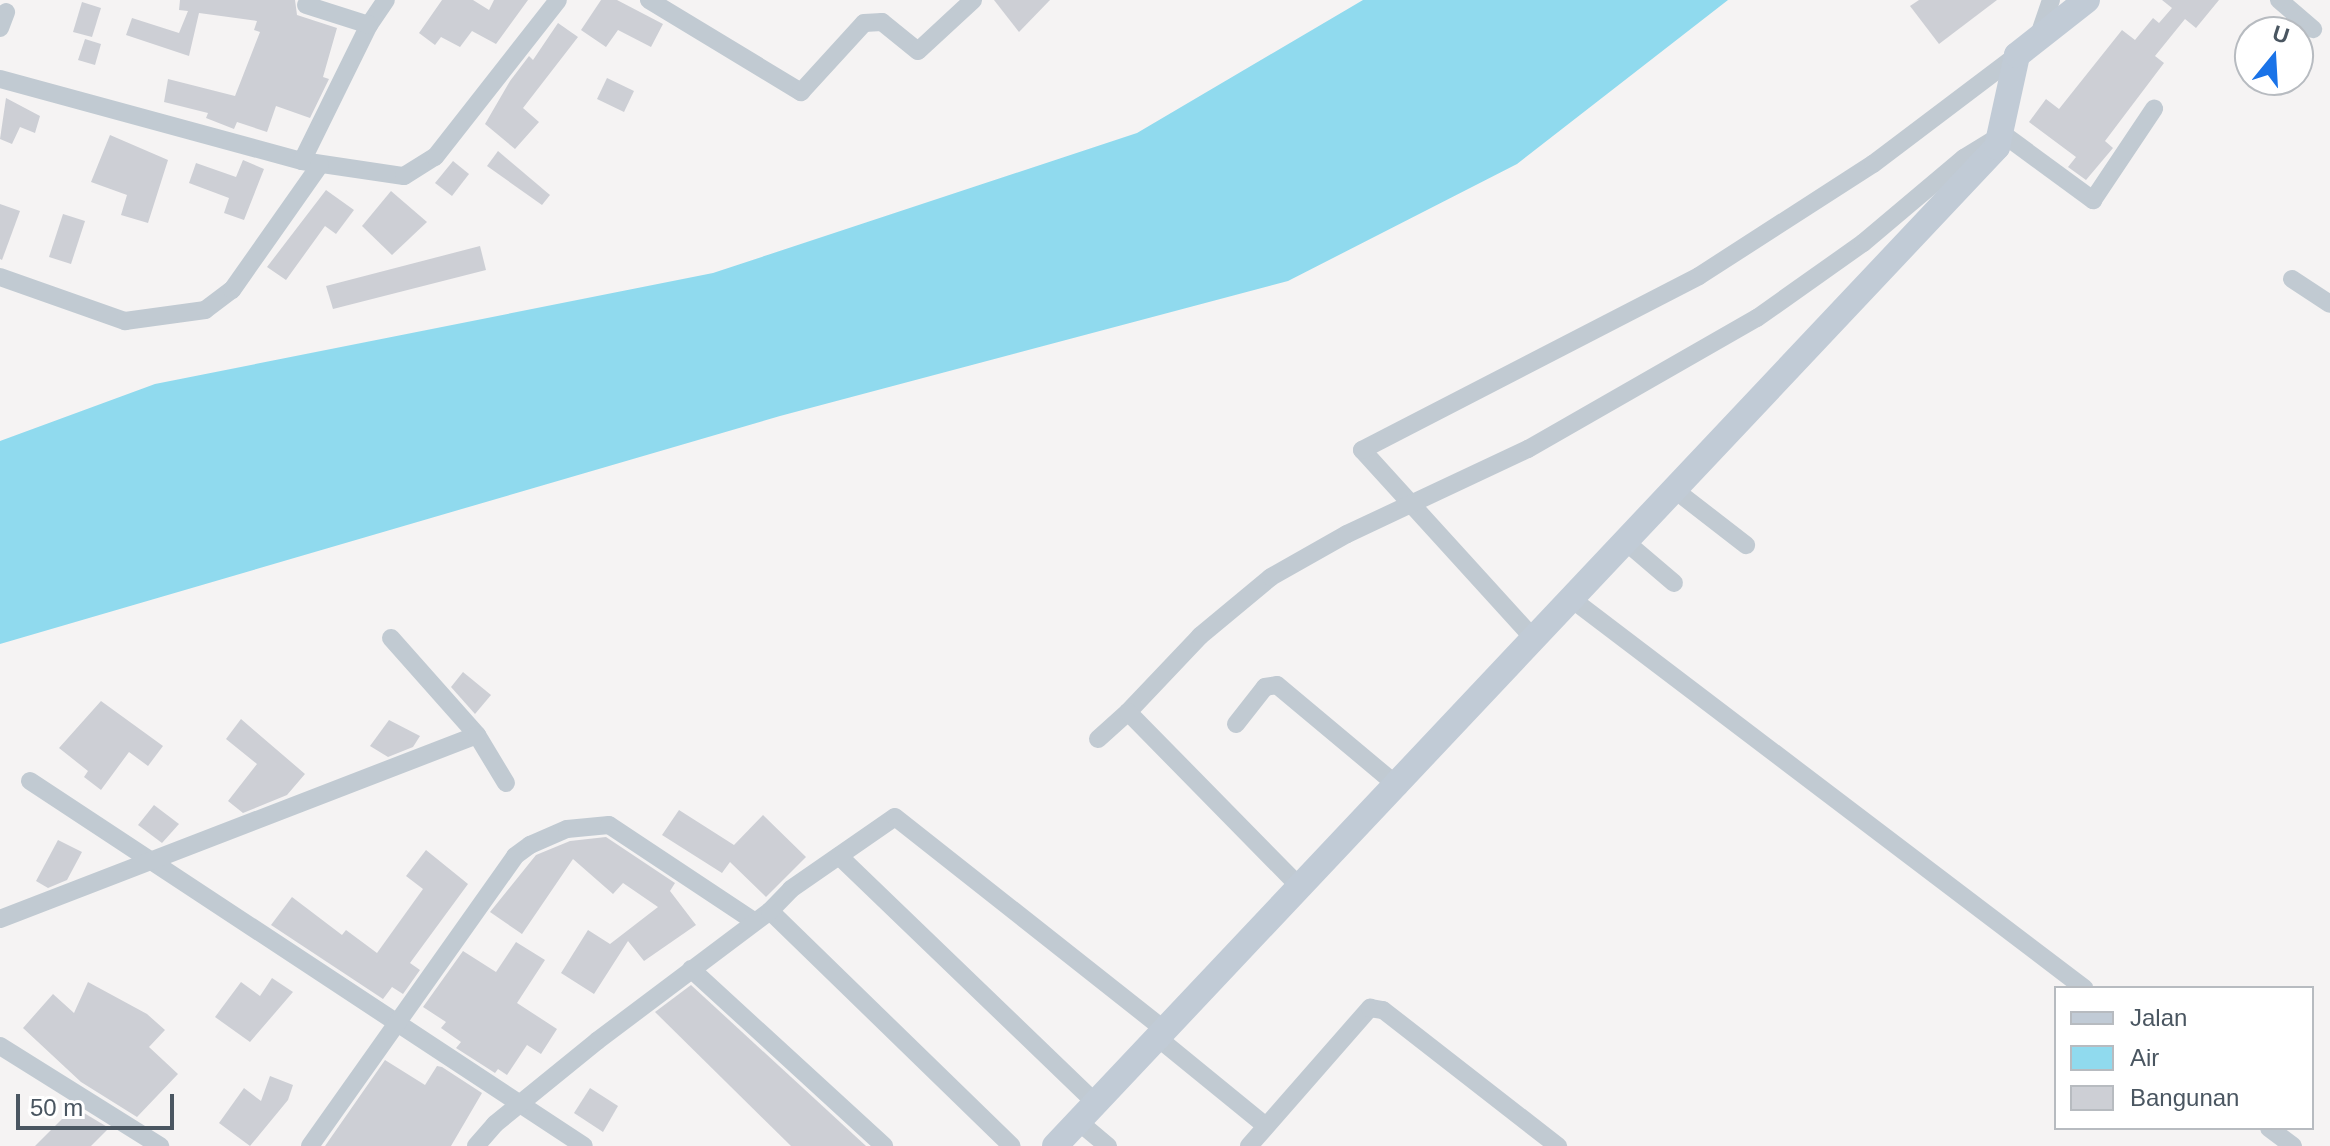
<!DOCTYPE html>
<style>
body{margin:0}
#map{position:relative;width:2330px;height:1146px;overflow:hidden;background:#f5f3f3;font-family:Arial,sans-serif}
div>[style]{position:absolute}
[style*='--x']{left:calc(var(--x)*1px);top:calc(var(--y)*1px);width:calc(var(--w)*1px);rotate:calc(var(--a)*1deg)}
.water>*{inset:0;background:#90daee}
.building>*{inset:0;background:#cdcfd5}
.street>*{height:18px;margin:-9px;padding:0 9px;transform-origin:9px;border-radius:9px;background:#c1cad2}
.secondary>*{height:26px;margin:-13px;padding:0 13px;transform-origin:13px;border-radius:13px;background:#c1cbd6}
span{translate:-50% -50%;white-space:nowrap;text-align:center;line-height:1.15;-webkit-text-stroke:8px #fff;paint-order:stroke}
.legend{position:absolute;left:2054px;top:986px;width:260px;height:144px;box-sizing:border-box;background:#fff;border:2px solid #b7bbc0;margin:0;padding:10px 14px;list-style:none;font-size:24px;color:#4a5661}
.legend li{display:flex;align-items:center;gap:16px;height:40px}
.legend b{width:40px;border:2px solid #b7bbc0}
.north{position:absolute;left:2234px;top:16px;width:80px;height:80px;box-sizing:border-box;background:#fff;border:2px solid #b7bbc0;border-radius:50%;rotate:18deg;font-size:22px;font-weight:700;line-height:32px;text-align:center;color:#4a5661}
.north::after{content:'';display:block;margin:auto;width:28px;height:36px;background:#1a73e8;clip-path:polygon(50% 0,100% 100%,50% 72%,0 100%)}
.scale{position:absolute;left:16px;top:1094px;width:158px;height:36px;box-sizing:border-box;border:4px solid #4a5661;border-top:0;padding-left:10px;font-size:24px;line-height:28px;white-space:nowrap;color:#4a5661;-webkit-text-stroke:6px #fff;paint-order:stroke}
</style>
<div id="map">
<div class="water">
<div style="clip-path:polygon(1363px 0,1728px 0,1517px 164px,1288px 281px,780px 416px,0 644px,0 441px,155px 384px,713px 273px,1137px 133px)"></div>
</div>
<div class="building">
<div style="clip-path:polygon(180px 0,295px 0,297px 15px,337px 28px,323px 77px,329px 79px,310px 118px,276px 106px,267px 132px,237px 122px,234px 129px,206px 118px,208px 113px,164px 102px,168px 79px,235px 96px,260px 32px,254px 30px,257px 21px,199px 13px,189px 56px,126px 35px,132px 18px,179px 33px,188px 11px,179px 10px)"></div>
<div style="clip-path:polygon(442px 0,473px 0,489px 10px,494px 0,528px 0,496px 44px,472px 31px,460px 47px,441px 37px,435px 45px,419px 33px)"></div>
<div style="clip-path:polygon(601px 0,617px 0,663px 24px,651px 47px,618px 30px,606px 47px,581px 30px)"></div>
<div style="clip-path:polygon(994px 0,1050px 0,1019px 32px)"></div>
<div style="clip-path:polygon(1919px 0,1997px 0,1939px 44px,1910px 6px)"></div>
<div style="clip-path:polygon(2162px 0,2219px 0,2196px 28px,2185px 19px,2155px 56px,2164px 63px,2105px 141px,2113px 148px,2086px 180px,2068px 167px,2076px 157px,2029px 122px,2046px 99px,2059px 109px,2122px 30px,2135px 40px,2153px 18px,2159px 23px,2172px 8px)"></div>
<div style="clip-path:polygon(82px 2px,101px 8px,92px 37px,73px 32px)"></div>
<div style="clip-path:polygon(558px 23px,578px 37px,523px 108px,539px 122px,515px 149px,485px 124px,510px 81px,529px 56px,533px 60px)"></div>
<div style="clip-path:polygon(85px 39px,101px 44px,95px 65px,78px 60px)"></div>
<div style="clip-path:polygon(607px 78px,634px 91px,624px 112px,597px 99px)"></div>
<div style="clip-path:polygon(6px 98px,40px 116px,35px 133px,20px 127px,12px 144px,0 139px)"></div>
<div style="clip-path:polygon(110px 135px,168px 160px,148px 223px,121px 215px,127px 195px,91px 182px)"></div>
<div style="clip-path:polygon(498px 151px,550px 195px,542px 205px,487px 166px)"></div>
<div style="clip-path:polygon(243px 160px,264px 169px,244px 220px,224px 213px,229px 198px,189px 183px,196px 163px,236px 177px)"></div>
<div style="clip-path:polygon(453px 161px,469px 174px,452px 196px,435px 183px)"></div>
<div style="clip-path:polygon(326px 190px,354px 210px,336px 234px,325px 226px,286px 280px,267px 267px)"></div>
<div style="clip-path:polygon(391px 191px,427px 222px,392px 255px,362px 226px)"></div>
<div style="clip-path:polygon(0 204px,20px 211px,2px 260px,0 259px)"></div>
<div style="clip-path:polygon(63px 214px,85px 221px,71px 264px,49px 257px)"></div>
<div style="clip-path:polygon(480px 246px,486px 270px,333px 309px,326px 286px)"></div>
<div style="clip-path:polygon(463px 672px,491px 695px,475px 714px,451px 687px)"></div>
<div style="clip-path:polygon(101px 701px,163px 746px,148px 766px,129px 752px,101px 790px,84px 777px,88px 771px,59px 748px)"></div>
<div style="clip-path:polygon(241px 719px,305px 774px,287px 795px,243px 813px,228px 801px,257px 764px,226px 739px)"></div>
<div style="clip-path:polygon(389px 720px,420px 736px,413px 747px,388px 757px,370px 746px)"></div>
<div style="clip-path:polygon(154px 805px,179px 824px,162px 843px,138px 825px)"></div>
<div style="clip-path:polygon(679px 810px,734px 845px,763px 815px,806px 857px,766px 897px,730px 862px,722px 873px,662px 835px)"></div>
<div style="clip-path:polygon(606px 837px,675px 883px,670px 891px,696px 925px,644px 961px,628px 941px,594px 994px,561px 973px,588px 930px,610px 944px,658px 907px,623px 883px,613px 894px,573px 859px,522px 934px,490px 912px,536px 855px,570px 841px)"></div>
<div style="clip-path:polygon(58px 840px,82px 852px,67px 880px,48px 888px,36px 881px)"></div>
<div style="clip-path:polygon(426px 850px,468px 884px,410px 963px,420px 970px,403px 994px,392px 987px,383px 999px,271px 925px,292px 897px,342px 935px,346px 930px,377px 953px,423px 889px,406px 876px)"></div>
<div style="clip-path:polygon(516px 942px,545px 960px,517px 1003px,557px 1029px,541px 1054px,527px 1045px,507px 1075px,498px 1069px,495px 1073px,456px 1048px,461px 1042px,441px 1028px,446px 1022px,423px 1007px,463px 951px,496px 972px)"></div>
<div style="clip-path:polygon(272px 978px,293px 992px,250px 1042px,215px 1017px,241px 982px,260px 996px)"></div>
<div style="clip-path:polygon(88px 982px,147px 1014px,165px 1030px,149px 1047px,178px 1074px,137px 1117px,81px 1082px,23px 1028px,53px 994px,74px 1013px)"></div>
<div style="clip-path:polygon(691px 985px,866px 1146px,791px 1146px,655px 1012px)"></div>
<div style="clip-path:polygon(385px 1060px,425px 1085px,437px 1066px,442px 1067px,482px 1093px,451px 1146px,325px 1146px)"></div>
<div style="clip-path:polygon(270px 1076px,293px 1085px,288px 1100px,250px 1146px,219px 1123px,244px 1088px,261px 1101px)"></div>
<div style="clip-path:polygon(590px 1088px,618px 1106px,603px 1132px,574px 1113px)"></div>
<div style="clip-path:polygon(74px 1107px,109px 1128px,91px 1146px,35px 1146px)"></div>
</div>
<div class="street">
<div style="--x:649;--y:0;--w:178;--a:31.2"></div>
<div style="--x:801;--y:92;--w:93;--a:-47.6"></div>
<div style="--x:864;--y:23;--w:18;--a:-3"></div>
<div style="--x:882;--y:22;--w:46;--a:38.9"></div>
<div style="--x:918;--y:51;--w:75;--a:-42.8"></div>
<div style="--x:2279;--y:0;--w:45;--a:40.5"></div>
<div style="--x:369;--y:25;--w:30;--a:-56"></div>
<div style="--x:0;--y:28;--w:17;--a:-69"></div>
<div style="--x:2038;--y:38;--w:40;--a:-71.1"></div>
<div style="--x:0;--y:79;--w:313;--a:15.2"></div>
<div style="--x:302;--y:161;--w:103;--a:8.4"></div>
<div style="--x:404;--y:176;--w:36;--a:-32"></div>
<div style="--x:435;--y:157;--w:199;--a:-51.9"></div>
<div style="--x:302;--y:161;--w:152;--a:-63.8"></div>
<div style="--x:369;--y:25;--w:66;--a:-162.4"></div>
<div style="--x:0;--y:277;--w:133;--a:19.4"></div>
<div style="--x:125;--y:321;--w:81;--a:-7.8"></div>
<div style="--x:205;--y:310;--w:34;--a:-37"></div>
<div style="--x:232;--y:290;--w:153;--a:-54.9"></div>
<div style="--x:2292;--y:279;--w:45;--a:33.3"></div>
<div style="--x:1675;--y:490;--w:90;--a:37.8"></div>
<div style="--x:1626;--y:542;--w:63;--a:40.5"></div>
<div style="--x:1573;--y:600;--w:642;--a:37.21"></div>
<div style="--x:391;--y:638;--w:130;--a:48.4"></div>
<div style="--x:1535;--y:640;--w:257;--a:-132.3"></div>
<div style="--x:1362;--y:450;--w:379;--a:-27.3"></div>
<div style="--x:1699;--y:276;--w:207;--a:-32.8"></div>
<div style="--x:1873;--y:164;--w:181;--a:-37.1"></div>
<div style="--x:1128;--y:712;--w:105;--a:-46.5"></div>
<div style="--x:1200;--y:636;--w:92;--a:-39.7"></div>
<div style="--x:1271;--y:577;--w:87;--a:-29.5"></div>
<div style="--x:1347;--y:534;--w:200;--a:-25.2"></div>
<div style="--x:1528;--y:449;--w:264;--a:-29.8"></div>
<div style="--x:1757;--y:318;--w:130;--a:-35.3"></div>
<div style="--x:1863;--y:243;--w:132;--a:-40.1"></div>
<div style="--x:1964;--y:158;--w:46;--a:-31.6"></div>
<div style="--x:2003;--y:134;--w:112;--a:36.3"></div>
<div style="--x:2093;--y:200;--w:110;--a:-56.2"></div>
<div style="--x:1236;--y:724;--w:47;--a:-51.9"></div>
<div style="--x:1265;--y:687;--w:12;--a:-9"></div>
<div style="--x:1277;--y:685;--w:159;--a:39.9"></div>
<div style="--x:1098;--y:739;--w:40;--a:-42"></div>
<div style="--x:1128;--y:712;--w:243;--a:45.5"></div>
<div style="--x:30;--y:781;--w:663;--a:33.38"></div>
<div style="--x:839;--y:856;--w:358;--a:43.9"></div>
<div style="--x:770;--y:911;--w:337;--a:44.2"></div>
<div style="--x:0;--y:919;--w:511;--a:-21.09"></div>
<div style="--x:477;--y:735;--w:56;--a:58.9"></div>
<div style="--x:691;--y:969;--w:262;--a:42.5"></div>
<div style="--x:1158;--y:1038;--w:139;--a:39.2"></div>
<div style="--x:0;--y:1046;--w:189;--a:32"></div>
<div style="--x:1079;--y:1122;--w:38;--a:40"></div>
<div style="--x:2269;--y:1128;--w:30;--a:37"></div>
<div style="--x:310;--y:1146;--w:355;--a:-54.7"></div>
<div style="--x:515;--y:856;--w:19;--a:-36"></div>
<div style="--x:530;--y:845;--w:40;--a:-23.4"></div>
<div style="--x:567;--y:829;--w:42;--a:-5.4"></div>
<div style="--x:609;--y:825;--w:175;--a:33.6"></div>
<div style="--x:476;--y:1146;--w:29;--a:-49"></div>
<div style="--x:495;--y:1124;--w:132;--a:-39.1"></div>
<div style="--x:597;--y:1041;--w:216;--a:-36.9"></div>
<div style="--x:770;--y:911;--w:30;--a:-46"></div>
<div style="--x:791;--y:889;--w:126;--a:-34.7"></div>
<div style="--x:895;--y:817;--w:345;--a:38.3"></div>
<div style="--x:1249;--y:1146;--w:184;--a:-48.8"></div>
<div style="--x:1370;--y:1008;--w:13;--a:9"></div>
<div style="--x:1383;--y:1010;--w:222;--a:37.9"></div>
</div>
<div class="secondary">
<div style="--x:1055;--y:1146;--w:1373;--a:-46.68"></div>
<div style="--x:1997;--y:147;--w:94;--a:-77.7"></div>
<div style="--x:2017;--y:55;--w:89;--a:-38.2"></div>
</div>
<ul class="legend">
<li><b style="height:10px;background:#c1cbd6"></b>Jalan</li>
<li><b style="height:22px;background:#90daee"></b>Air</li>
<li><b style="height:22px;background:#cdcfd5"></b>Bangunan</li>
</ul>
<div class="north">U</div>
<div class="scale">50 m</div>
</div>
